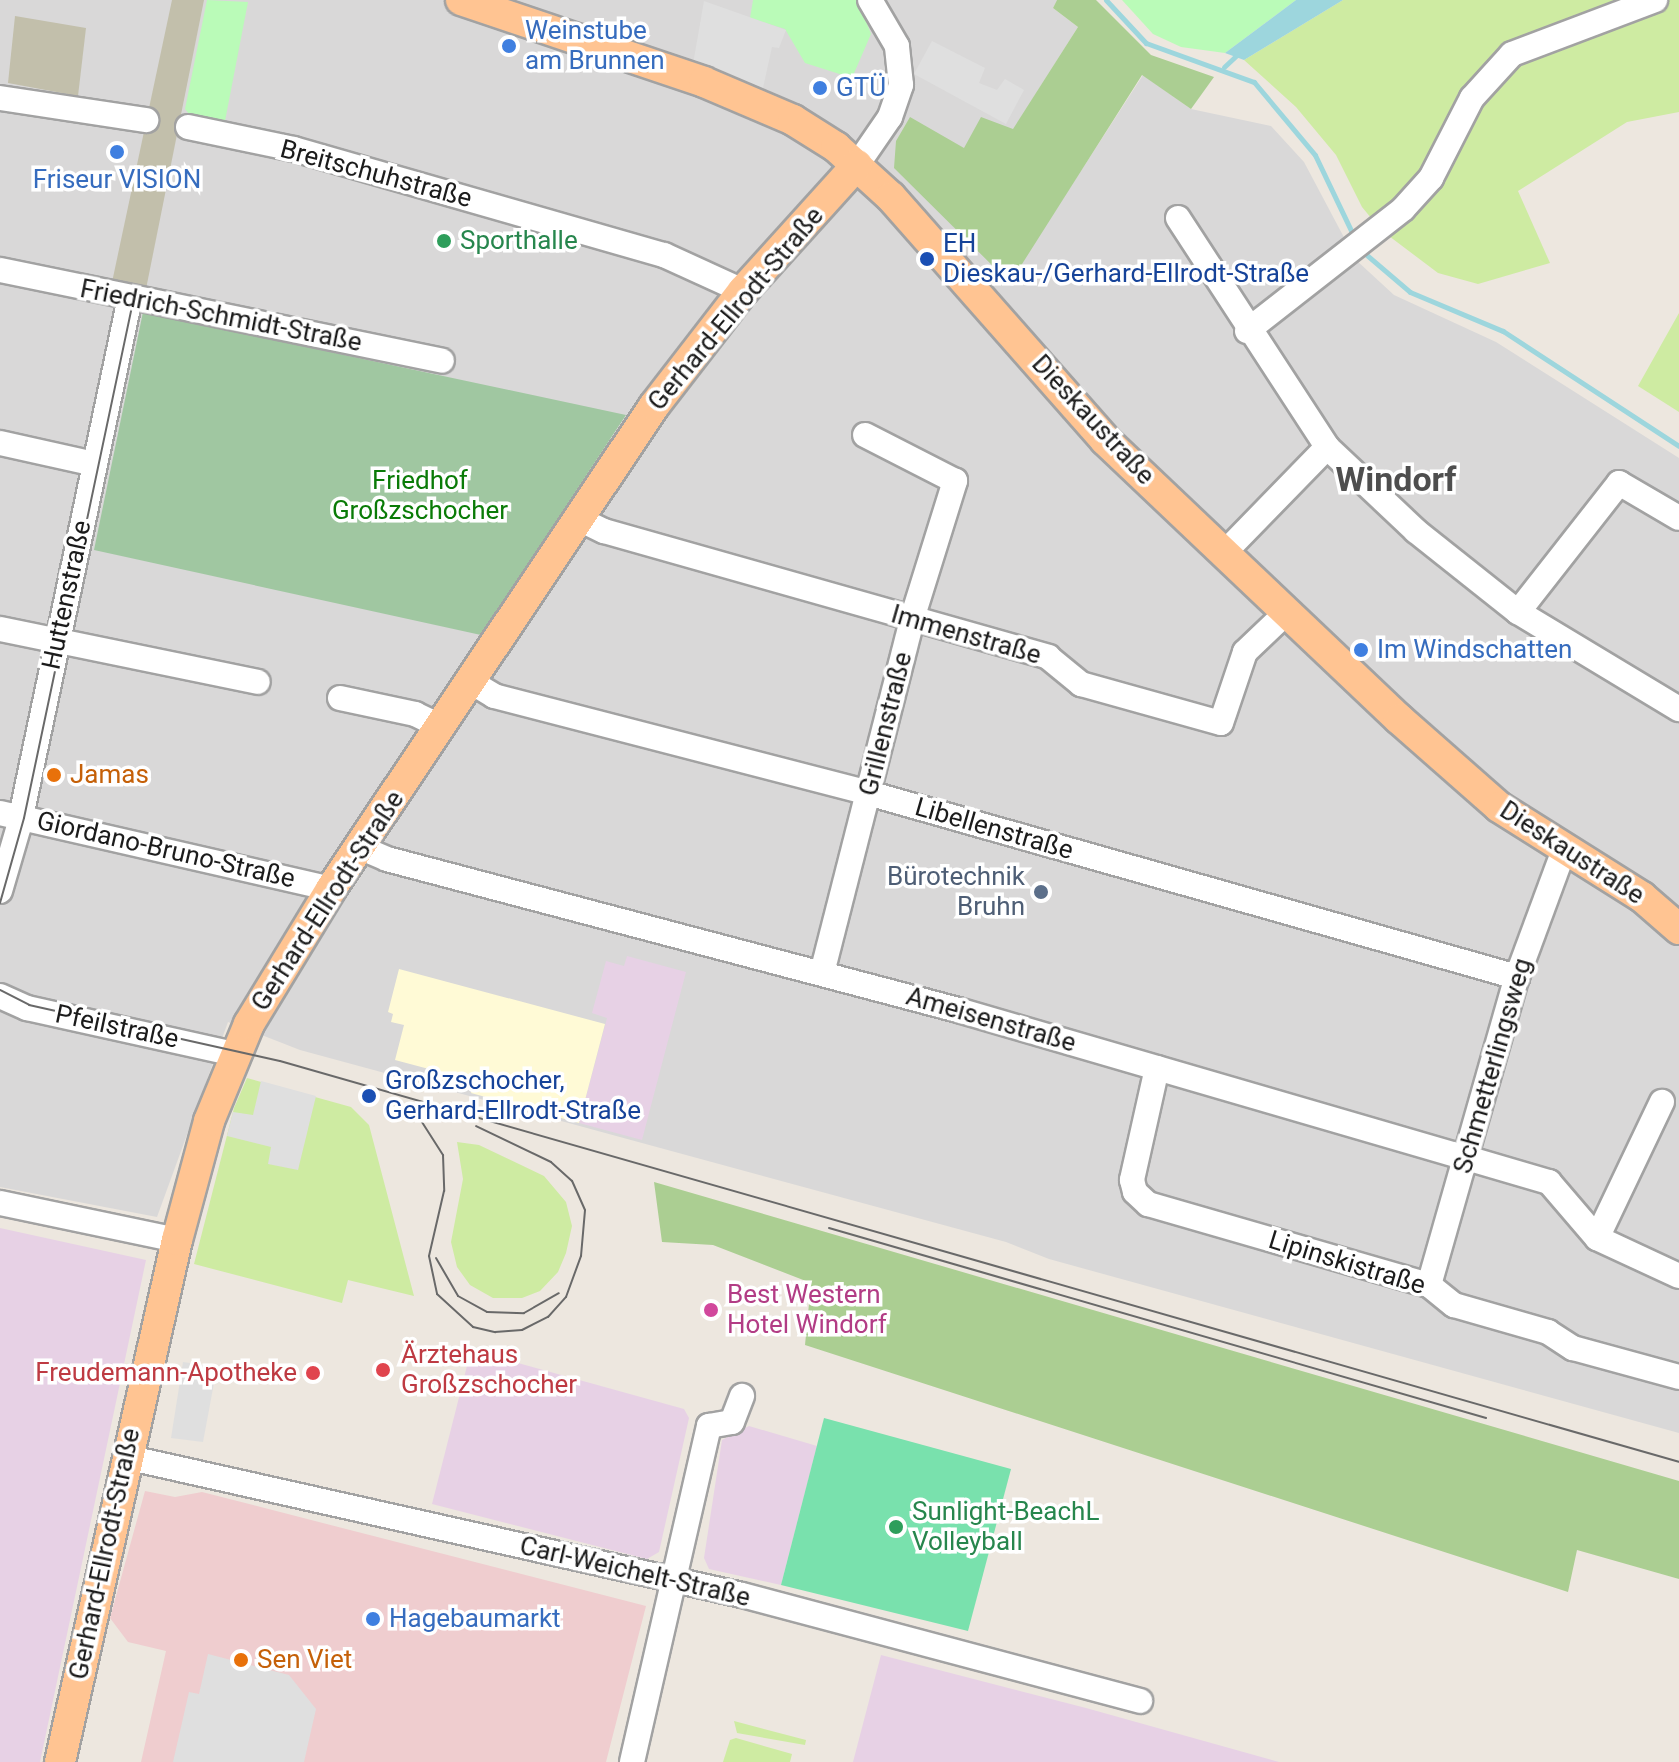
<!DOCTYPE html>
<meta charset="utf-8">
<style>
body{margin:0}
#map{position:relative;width:1679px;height:1762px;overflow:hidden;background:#ede7df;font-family:Roboto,sans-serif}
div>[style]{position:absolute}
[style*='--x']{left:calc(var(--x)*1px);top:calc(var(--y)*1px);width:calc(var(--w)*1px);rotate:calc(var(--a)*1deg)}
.residential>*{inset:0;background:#d9d8d8}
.commercial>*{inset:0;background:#efcdcf}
.industrial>*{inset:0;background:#e7d1e5}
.education>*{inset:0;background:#fffad6}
.construction>*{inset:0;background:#c2bfab}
.grass>*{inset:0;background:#ceeba2}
.forest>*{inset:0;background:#abce92}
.cemetery>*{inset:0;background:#a0c7a1}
.park>*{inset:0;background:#bafbb8}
.pitch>*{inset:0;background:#79e1ad}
.parking>*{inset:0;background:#dfdfdf}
.water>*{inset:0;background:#9dd6dd}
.stream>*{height:5px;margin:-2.5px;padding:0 2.5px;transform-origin:2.5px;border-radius:2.5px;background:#9dd6dd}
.roads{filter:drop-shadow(2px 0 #a2a2a2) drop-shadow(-2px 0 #a2a2a2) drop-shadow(0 2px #a2a2a2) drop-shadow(0 -2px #a2a2a2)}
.minor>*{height:24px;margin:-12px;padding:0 12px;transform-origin:12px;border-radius:12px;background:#fff}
.major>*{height:30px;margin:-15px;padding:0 15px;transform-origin:15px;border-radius:15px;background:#ffc492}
.tram>*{height:2px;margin:-1px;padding:0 1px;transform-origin:1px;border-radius:1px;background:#696969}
.dots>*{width:22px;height:22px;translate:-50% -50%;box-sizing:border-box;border:4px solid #fff;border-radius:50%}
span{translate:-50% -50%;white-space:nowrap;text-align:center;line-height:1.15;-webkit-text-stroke:7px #fff;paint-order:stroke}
.shop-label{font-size:26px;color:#366cbe}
.left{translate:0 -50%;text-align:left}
.street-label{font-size:26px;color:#1b1b1b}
.leisure-label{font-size:26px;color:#27864d}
.transit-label{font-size:26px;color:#164399}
.park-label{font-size:26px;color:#0a7b07}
.food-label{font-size:26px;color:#c56008}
.service-label{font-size:26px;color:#4e5e75}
.right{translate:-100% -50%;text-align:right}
.hotel-label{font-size:26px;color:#b23c85}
.health-label{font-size:26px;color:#be3a42}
.district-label{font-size:34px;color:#4e4e4e;font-weight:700}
</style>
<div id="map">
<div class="residential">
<div style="clip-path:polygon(0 0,1057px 0,1053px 8px,1078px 27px,1013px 130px,1009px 282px,1143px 75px,1191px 109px,1271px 126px,1304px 162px,1356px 260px,1394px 295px,1496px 342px,1679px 458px,1679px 1433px,1049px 1259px,1006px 1242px,300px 1050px,228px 1022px,157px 1217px,0 1187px)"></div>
</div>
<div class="commercial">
<div style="clip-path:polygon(145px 1491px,175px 1497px,202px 1492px,646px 1606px,606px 1762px,141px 1762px,166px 1651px,128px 1642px,110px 1618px)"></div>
</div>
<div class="industrial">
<div style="clip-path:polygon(627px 956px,686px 972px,642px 1140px,579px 1123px,607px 1018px,592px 1013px,606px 961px,624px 966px)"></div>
<div style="clip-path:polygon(0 1228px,146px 1260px,40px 1762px,0 1762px)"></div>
<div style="clip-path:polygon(471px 1350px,684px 1409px,689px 1418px,659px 1552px,647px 1559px,432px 1504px)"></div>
<div style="clip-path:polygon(749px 1426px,817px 1446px,781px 1585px,709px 1569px,704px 1558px,722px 1440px)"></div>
<div style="clip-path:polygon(881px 1655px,1086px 1708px,1279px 1762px,853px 1762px)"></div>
</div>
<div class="education">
<div style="clip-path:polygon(399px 969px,605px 1024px,579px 1123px,471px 1093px,474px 1081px,395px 1060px,404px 1025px,391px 1022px,393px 1014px,388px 1012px)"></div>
</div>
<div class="construction">
<div style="clip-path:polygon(172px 0,204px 0,145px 294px,111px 287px)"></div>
<div style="clip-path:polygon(15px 16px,86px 28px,78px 96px,8px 83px)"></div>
</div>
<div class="grass">
<div style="clip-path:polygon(1343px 0,1679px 0,1679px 112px,1627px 122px,1518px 191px,1550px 263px,1478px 284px,1438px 273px,1381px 230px,1362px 207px,1336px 155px,1296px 107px,1244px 60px)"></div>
<div style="clip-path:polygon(1679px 313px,1679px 412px,1638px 386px)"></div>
<div style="clip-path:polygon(247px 1078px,351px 1107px,369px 1125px,414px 1296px,348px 1280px,342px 1303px,194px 1264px,234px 1108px)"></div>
<div style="clip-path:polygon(457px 1142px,479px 1145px,544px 1176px,566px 1202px,572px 1226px,566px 1253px,558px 1272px,540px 1291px,522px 1298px,493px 1298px,470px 1285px,457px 1267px,451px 1242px,463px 1179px)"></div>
<div style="clip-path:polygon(734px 1721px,806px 1740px,805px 1745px,737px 1733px)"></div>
<div style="clip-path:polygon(736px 1738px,792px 1754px,790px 1762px,723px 1762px,730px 1740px)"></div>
</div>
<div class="forest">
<div style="clip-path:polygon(1057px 0,1096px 0,1151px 55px,1214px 77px,1191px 109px,1142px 75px,1010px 283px,894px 168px,896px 141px,910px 117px,964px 148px,981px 117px,1013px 129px,1078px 27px,1053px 8px)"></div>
<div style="clip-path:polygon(654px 1182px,1679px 1481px,1679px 1579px,1577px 1550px,1568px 1592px,805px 1345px,811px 1283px,713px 1245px,662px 1242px)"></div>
</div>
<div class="cemetery">
<div style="clip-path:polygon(143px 312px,626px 415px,481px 635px,94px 550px)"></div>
</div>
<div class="park">
<div style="clip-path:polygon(207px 0,248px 2px,225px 121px,190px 115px,185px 109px)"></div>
<div style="clip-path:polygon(753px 0,858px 0,871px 34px,852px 78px,805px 63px,785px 29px,750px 18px)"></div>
<div style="clip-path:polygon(1122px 0,1296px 0,1225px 53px,1181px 47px,1153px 34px)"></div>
</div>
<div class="pitch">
<div style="clip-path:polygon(824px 1418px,1011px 1469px,968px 1631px,781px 1585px)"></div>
</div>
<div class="parking">
<div style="clip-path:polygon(704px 1px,786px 30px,779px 48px,772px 47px,763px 88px,693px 64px)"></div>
<div style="clip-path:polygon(932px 41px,985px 68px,979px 83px,997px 90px,1005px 79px,1024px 90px,1006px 124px,914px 74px)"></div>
<div style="clip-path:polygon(261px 1081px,316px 1096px,298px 1170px,268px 1164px,271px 1147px,227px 1136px,233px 1112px,253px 1115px)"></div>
<div style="clip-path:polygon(183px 1362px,217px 1367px,203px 1442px,171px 1438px)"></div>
<div style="clip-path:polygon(208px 1654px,289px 1675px,316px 1709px,304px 1762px,173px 1762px,189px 1692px,199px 1694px)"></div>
</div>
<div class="water">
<div style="clip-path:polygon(1296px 0,1343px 0,1244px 60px,1225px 53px)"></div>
</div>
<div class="stream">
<div style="--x:1106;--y:0;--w:59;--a:47.1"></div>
<div style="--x:1146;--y:43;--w:115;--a:19.9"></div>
<div style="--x:1254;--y:82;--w:95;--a:50.1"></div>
<div style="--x:1315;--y:155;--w:93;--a:64.5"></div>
<div style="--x:1224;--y:67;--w:19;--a:-43"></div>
<div style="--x:1362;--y:251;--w:63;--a:40.5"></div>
<div style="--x:1410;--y:292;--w:101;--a:22.8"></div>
<div style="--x:1503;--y:331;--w:210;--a:33.2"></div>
</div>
<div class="roads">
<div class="minor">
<div style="--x:0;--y:98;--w:148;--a:8.6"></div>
<div style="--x:188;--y:127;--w:108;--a:11.7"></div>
<div style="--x:294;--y:149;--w:385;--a:16"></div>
<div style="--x:664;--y:255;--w:87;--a:24.5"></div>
<div style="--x:857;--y:165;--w:58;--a:-55.5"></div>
<div style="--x:890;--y:117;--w:34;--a:-71"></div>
<div style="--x:901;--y:85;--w:39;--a:-96"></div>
<div style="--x:897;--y:46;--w:53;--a:-120.4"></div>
<div style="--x:1178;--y:218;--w:273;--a:56.9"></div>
<div style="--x:1327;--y:447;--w:122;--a:43.3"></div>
<div style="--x:1416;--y:531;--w:130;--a:38.5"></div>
<div style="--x:1518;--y:612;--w:188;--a:31.1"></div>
<div style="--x:0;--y:270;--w:451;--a:11.6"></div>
<div style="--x:1247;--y:331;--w:198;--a:-38"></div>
<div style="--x:1403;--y:209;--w:42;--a:-47.9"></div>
<div style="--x:1431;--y:178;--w:90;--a:-62.9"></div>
<div style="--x:1472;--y:98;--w:59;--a:-47.7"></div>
<div style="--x:1512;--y:54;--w:153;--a:-20.7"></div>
<div style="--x:0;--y:443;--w:97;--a:12.5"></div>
<div style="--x:577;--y:518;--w:30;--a:26"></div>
<div style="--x:604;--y:531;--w:462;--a:15.8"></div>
<div style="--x:1048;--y:657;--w:43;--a:39.3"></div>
<div style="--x:1081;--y:684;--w:145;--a:15.6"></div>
<div style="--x:1221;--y:723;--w:75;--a:-71.3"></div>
<div style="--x:1245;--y:652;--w:58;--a:-43.6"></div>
<div style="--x:1226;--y:551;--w:145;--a:-45.8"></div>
<div style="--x:1518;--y:612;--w:164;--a:-51.9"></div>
<div style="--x:1619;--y:483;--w:69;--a:30.3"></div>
<div style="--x:0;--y:629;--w:263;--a:11.6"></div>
<div style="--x:471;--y:682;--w:27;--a:31"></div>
<div style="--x:494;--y:696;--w:386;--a:14.5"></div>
<div style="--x:868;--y:793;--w:675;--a:15.83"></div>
<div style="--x:340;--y:698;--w:77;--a:12"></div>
<div style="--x:415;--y:714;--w:30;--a:26"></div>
<div style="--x:0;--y:813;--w:340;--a:12.9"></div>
<div style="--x:359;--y:847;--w:30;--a:23"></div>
<div style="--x:387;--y:859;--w:591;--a:14.81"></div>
<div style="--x:958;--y:1010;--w:616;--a:16.23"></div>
<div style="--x:1549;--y:1182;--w:74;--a:49.4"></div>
<div style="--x:1597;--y:1238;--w:90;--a:24.9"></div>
<div style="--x:0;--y:891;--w:68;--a:-73.7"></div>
<div style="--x:19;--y:826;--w:540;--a:-78.13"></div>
<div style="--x:822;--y:973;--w:365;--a:-75.7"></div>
<div style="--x:912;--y:619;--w:145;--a:-72.7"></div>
<div style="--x:955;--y:481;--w:101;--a:-152.9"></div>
<div style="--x:0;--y:996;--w:30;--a:24"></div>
<div style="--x:27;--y:1008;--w:213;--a:12.5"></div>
<div style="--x:1157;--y:1068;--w:115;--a:102.6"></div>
<div style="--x:1132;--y:1180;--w:12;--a:76"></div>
<div style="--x:1135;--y:1192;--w:18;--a:43"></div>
<div style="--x:1148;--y:1204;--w:292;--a:16.1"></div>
<div style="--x:1429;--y:1285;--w:32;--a:39"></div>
<div style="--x:1454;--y:1305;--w:98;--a:16"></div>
<div style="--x:1548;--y:1332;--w:30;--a:33"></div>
<div style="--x:1573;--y:1348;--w:110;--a:15.3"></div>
<div style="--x:0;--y:1203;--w:181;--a:11.8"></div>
<div style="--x:1597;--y:1238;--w:151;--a:-64.5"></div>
<div style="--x:1429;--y:1285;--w:320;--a:-74.1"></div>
<div style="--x:1517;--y:977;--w:135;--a:-69.7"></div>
<div style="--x:126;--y:1457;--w:631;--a:12.63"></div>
<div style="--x:742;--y:1595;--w:412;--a:14.9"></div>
<div style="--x:632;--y:1762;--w:345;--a:-77.1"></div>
<div style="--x:709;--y:1426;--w:23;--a:-10"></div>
<div style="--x:732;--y:1422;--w:28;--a:-69"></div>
</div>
<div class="major">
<div style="--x:461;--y:0;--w:256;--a:18.6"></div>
<div style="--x:704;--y:82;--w:97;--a:23.1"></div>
<div style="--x:793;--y:120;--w:51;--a:32.1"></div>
<div style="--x:836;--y:147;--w:74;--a:42.3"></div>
<div style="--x:891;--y:197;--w:324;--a:48.6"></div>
<div style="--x:1105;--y:440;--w:405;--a:43.5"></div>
<div style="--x:1399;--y:719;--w:133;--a:41.3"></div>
<div style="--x:1499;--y:807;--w:169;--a:32.2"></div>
<div style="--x:1642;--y:897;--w:49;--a:40.9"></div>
<div style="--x:60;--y:1762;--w:535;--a:-77.37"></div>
<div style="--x:177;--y:1240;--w:123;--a:-74.9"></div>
<div style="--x:209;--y:1121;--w:105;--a:-67.6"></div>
<div style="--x:249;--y:1024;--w:158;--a:-58.7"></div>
<div style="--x:331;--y:889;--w:581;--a:-56.23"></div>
<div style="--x:654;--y:406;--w:145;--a:-52.3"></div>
<div style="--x:743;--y:291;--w:170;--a:-47.9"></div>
</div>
</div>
<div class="tram">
<div style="--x:0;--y:903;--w:88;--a:-74.2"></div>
<div style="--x:24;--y:818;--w:538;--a:-78.08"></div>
<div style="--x:0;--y:990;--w:33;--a:27"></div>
<div style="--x:29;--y:1005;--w:257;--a:12.6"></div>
<div style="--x:280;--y:1061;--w:1455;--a:15.99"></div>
<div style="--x:392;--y:1103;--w:32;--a:30"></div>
<div style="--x:420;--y:1119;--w:43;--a:57.4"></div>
<div style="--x:443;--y:1155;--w:36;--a:88"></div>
<div style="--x:444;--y:1191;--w:67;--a:103"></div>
<div style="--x:429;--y:1256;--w:39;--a:78"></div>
<div style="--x:437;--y:1294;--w:49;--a:42.5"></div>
<div style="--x:473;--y:1327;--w:23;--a:13"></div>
<div style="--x:495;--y:1332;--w:27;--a:-4"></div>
<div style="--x:522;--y:1330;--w:29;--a:-27"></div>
<div style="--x:548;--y:1317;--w:27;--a:-48"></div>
<div style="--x:566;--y:1297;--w:44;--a:-69.9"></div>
<div style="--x:581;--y:1256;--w:46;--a:-85"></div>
<div style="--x:585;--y:1210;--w:32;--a:-114"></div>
<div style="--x:572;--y:1181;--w:28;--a:-138"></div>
<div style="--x:551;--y:1162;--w:83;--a:-154.4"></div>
<div style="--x:829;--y:1228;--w:684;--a:16.13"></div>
<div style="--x:436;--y:1258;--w:44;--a:59.9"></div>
<div style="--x:458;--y:1296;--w:33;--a:29"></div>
<div style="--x:487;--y:1312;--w:37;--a:2"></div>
<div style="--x:524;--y:1313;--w:40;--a:-29.7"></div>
</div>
<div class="dots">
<div style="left:509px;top:46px;background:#3f7fe0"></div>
<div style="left:820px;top:88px;background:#3f7fe0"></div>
<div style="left:117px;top:152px;background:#3f7fe0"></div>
<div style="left:444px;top:241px;background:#2e9e5b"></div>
<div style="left:927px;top:259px;background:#1a4fb4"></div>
<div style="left:1361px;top:650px;background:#3f7fe0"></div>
<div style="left:54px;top:775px;background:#e8710a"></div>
<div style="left:1041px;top:892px;background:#5c6f8a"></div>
<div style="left:369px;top:1096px;background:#1a4fb4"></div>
<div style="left:711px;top:1310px;background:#d1479c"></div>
<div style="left:383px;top:1370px;background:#e0444e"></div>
<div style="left:313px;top:1373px;background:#e0444e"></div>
<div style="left:896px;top:1527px;background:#2e9e5b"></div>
<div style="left:373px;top:1619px;background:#3f7fe0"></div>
<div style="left:241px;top:1660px;background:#e8710a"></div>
</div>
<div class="shop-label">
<span class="left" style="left:525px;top:46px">Weinstube<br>am Brunnen</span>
<span class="left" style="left:836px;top:88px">GTÜ</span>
<span style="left:117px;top:180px">Friseur VISION</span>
<span class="left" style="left:1377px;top:650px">Im Windschatten</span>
<span class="left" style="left:389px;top:1619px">Hagebaumarkt</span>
</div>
<div class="street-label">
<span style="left:376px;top:174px;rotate:15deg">Breitschuhstraße</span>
<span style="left:736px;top:309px;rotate:-50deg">Gerhard-Ellrodt-Straße</span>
<span style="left:221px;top:316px;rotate:11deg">Friedrich-Schmidt-Straße</span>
<span style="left:1093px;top:420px;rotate:47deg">Dieskaustraße</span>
<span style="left:67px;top:595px;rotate:-78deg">Huttenstraße</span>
<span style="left:966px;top:635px;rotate:16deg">Immenstraße</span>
<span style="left:886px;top:724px;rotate:-76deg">Grillenstraße</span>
<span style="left:994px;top:829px;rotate:16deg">Libellenstraße</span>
<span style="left:166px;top:850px;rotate:13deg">Giordano-Bruno-Straße</span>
<span style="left:1572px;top:853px;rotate:33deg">Dieskaustraße</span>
<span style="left:328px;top:901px;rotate:-57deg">Gerhard-Ellrodt-Straße</span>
<span style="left:991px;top:1020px;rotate:16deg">Ameisenstraße</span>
<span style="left:117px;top:1027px;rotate:12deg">Pfeilstraße</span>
<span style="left:1493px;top:1066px;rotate:-74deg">Schmetterlingsweg</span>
<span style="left:1347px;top:1263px;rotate:17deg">Lipinskistraße</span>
<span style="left:105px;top:1554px;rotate:-78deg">Gerhard-Ellrodt-Straße</span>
<span style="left:635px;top:1572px;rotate:13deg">Carl-Weichelt-Straße</span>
</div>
<div class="leisure-label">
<span class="left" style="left:460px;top:241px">Sporthalle</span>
<span class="left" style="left:912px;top:1527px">Sunlight-BeachL<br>Volleyball</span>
</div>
<div class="transit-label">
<span class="left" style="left:943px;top:259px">EH<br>Dieskau-/Gerhard-Ellrodt-Straße</span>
<span class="left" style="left:385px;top:1096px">Großzschocher,<br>Gerhard-Ellrodt-Straße</span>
</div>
<div class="park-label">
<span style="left:420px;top:496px">Friedhof<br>Großzschocher</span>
</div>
<div class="food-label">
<span class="left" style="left:70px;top:775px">Jamas</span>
<span class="left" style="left:257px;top:1660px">Sen Viet</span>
</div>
<div class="service-label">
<span class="right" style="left:1025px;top:892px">Bürotechnik<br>Bruhn</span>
</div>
<div class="hotel-label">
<span class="left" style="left:727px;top:1310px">Best Western<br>Hotel Windorf</span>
</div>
<div class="health-label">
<span class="left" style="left:401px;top:1370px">Ärztehaus<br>Großzschocher</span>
<span class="right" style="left:297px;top:1373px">Freudemann-Apotheke</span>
</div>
<div class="district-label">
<span style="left:1396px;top:480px">Windorf</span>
</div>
</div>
